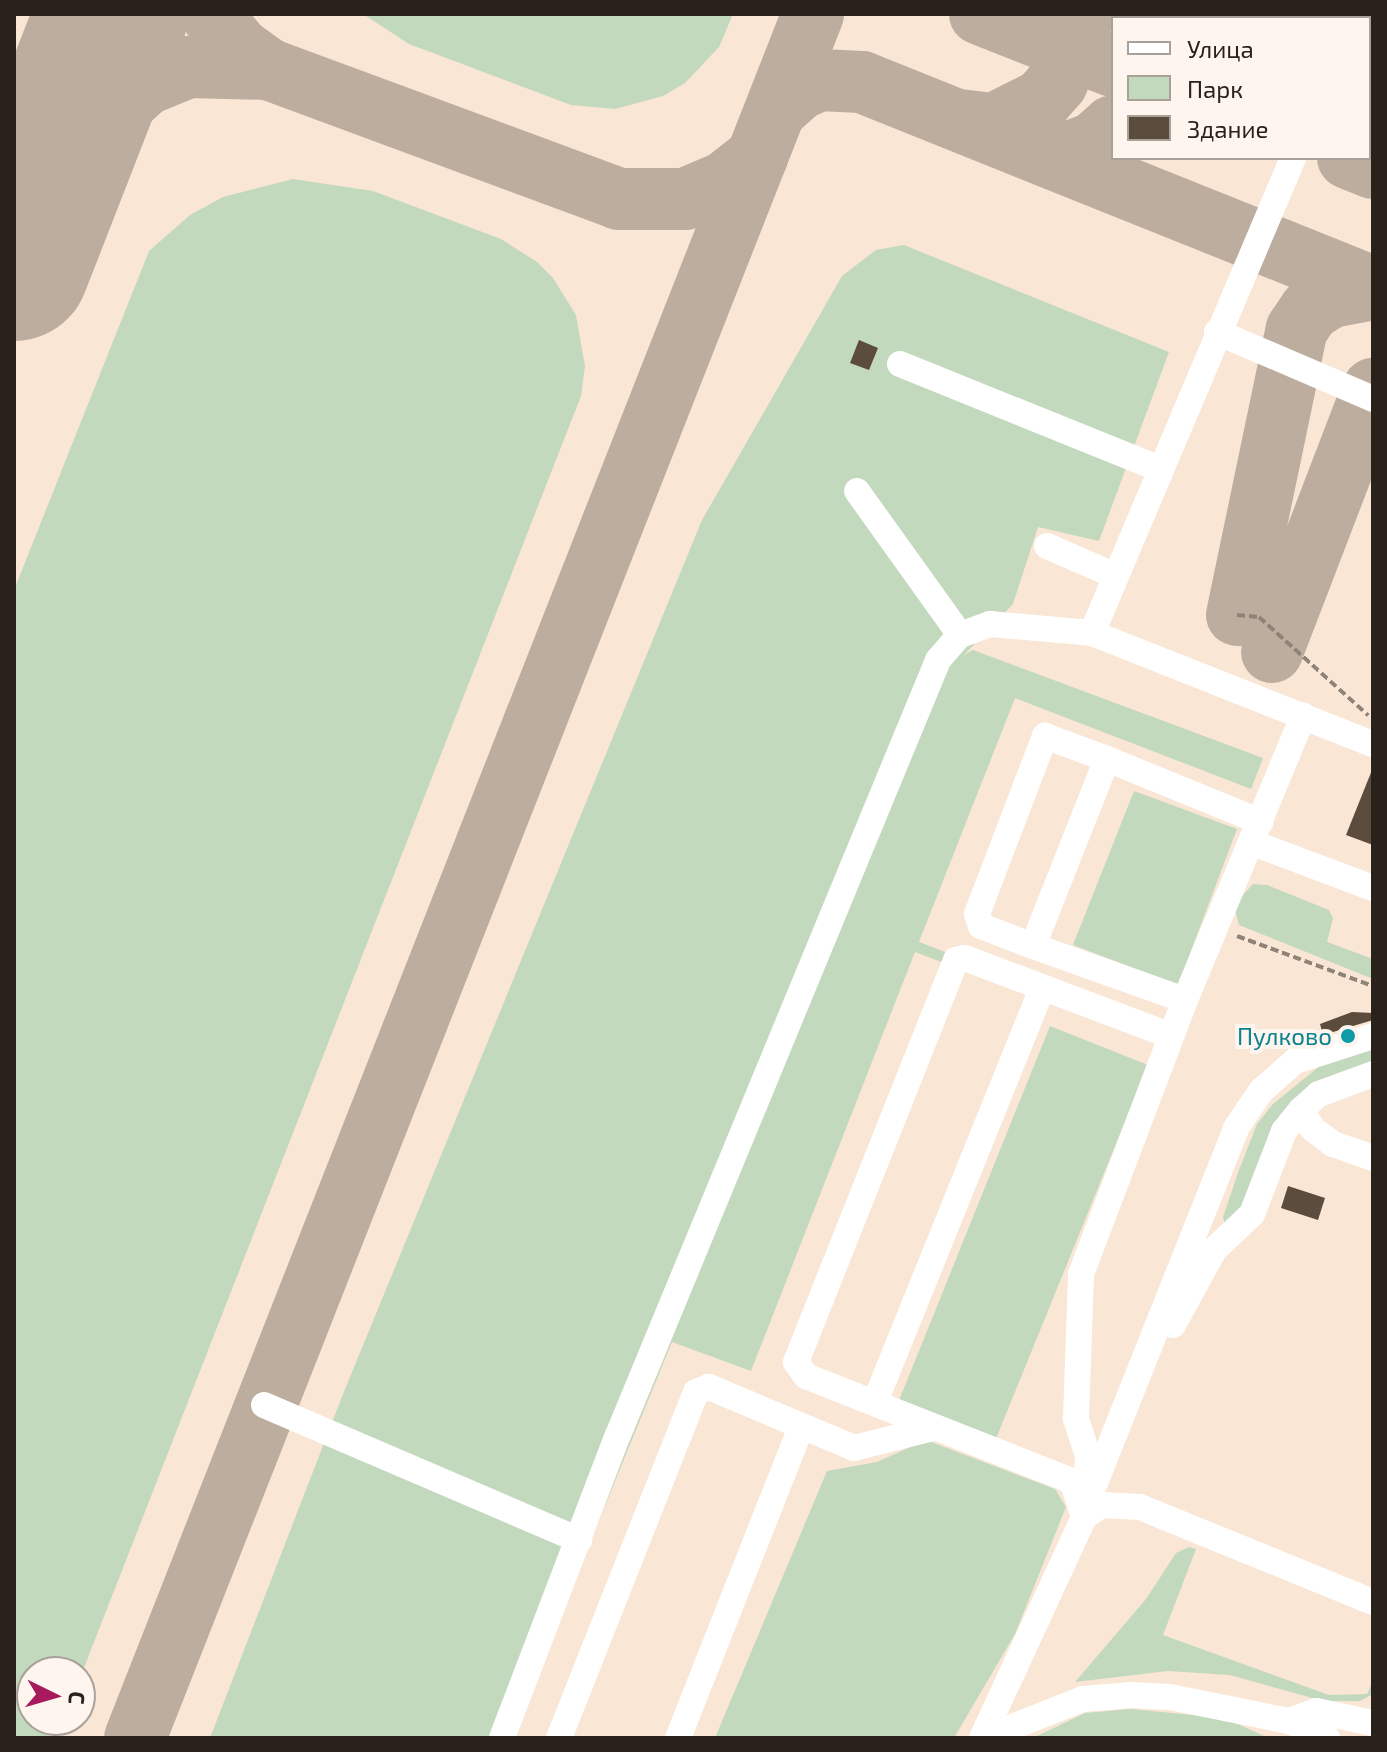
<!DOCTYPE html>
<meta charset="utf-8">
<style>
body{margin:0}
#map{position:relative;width:1387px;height:1752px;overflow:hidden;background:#f9e6d4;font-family:"Exo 2",sans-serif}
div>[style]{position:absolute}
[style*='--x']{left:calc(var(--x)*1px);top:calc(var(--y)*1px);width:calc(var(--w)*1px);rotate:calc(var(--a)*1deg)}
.green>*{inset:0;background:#c3d9be}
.taxiway>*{height:62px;margin:-31px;padding:0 31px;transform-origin:31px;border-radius:31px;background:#bcad9e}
.runway>*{height:152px;margin:-76px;padding:0 76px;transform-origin:76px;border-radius:76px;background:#bcad9e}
.building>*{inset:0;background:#5c4c3d}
.path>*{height:4px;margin-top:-2px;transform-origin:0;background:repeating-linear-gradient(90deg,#8f8276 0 8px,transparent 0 12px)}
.minor>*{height:26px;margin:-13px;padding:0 13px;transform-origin:13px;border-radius:13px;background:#fff}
.dots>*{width:22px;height:22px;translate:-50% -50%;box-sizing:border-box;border:4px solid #fdf5ee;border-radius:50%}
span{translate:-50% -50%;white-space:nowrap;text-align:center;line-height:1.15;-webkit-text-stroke:8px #fdf5ee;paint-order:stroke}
.culture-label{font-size:24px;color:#0d838f}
.right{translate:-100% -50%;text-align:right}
.frame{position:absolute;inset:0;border:16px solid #29221b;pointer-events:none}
.legend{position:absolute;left:1111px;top:16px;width:260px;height:144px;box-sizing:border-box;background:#fdf5ee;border:2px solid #a8a19a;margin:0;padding:10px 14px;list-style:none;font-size:24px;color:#29221b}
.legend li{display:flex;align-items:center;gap:16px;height:40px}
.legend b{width:40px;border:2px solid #a8a19a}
.north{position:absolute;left:16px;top:1656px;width:80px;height:80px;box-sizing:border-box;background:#fdf5ee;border:2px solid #a8a19a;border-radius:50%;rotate:95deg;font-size:22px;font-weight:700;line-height:32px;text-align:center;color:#29221b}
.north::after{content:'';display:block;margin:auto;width:28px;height:36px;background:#a71b5e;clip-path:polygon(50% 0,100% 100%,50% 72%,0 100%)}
</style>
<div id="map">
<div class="green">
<div style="clip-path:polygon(363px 14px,733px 14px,719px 47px,685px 83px,663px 96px,615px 109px,571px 105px,409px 44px)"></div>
<div style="clip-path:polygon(293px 179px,373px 191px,501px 239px,537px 262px,553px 278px,576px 315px,585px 366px,581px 396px,80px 1678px,80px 1672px,32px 1672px,32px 1720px,63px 1720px,56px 1738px,14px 1738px,14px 590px,149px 251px,190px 215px,223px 197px)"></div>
<div style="clip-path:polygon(904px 245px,1169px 352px,1099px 541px,1038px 527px,1013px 604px,964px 655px,973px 650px,1263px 758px,1251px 789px,1015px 698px,919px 942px,987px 968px,983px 978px,915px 952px,751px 1371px,672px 1342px,510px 1738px,210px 1738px,343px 1394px,702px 520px,842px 276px,876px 250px)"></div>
<div style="clip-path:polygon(1134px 791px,1237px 829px,1178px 985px,1073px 945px)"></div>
<div style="clip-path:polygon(1253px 884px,1267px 885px,1329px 910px,1333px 918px,1327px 942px,1373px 959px,1373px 979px,1239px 925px,1234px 905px)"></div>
<div style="clip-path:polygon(1050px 1026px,1148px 1065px,995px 1441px,898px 1403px)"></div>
<div style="clip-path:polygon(1373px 1049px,1373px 1066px,1327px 1080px,1238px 1223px,1225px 1226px,1223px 1217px,1239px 1170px,1257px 1124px,1273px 1104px,1321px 1065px)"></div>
<div style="clip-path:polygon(926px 1440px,1055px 1489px,1066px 1507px,1015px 1634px,954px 1738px,715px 1738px,827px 1471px,877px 1462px)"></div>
<div style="clip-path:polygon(1189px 1547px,1196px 1549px,1163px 1635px,1329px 1695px,1367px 1694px,1373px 1681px,1373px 1694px,1360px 1701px,1323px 1701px,1230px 1675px,1168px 1671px,1075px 1682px,1146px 1599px,1176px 1553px)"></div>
<div style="clip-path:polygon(1131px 1709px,1224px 1718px,1269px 1738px,1033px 1738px,1085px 1713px)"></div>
</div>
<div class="taxiway">
<div style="--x:211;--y:14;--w:44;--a:50.5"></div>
<div style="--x:239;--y:48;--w:36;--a:36"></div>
<div style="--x:268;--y:69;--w:374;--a:20.3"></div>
<div style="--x:619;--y:199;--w:66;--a:0"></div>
<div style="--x:685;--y:199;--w:43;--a:-23"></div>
<div style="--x:725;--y:182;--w:41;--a:-38"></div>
<div style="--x:980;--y:14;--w:143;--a:21.4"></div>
<div style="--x:1276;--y:14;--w:11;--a:22"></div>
<div style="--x:1163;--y:18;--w:4;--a:-76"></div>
<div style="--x:1369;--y:52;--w:4;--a:27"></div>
<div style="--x:776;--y:110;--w:31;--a:-42"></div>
<div style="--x:799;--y:89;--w:23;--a:-23"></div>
<div style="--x:820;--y:80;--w:42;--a:2.7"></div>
<div style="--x:862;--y:82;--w:551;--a:21.86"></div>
<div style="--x:959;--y:120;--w:35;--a:7"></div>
<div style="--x:994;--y:124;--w:54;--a:-26.6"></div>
<div style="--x:1042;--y:100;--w:23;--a:-49"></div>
<div style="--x:1057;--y:83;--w:74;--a:-68.6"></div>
<div style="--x:1036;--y:150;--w:34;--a:3"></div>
<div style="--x:1070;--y:152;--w:26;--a:-21"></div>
<div style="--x:1094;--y:143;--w:25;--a:-42"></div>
<div style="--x:1348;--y:158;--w:27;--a:22"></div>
<div style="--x:23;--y:243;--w:112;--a:-60.4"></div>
<div style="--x:78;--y:146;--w:91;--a:-42.3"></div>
<div style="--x:145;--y:85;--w:47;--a:-22.7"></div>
<div style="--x:188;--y:67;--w:80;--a:1.4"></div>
<div style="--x:1237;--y:615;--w:292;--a:-78.2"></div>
<div style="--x:1297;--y:329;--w:23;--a:-56"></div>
<div style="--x:1310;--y:310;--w:25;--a:-32"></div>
<div style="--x:1331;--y:297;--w:43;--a:-10.8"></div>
<div style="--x:1272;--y:652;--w:282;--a:-69"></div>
<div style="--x:135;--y:1738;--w:1853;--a:-68.53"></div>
</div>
<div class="runway">
<div style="--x:14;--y:265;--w:269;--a:-68.7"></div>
</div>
<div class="building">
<div style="clip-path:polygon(859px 340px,878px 348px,869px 370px,850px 363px)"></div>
<div style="clip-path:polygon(1372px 770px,1373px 770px,1373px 845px,1346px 835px)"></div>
<div style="clip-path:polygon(1352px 1012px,1373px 1013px,1373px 1020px,1323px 1035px,1320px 1024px)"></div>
<div style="clip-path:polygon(1288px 1186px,1325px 1198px,1318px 1220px,1281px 1208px)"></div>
</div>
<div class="path">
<div style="--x:1237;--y:615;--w:22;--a:5"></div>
<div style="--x:1259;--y:617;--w:147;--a:42"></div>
<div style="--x:1237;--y:936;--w:145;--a:20.2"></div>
</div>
<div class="minor">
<div style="--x:1355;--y:18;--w:4;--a:-63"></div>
<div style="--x:1217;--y:332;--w:170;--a:23.2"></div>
<div style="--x:900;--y:364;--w:280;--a:22"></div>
<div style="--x:857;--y:491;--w:177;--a:54.4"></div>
<div style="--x:1047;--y:546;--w:75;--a:23.5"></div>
<div style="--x:1092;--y:633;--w:516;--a:-67.06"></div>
<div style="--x:1107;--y:759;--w:201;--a:111.6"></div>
<div style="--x:1033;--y:946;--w:56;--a:-159"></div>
<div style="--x:981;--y:926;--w:13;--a:-108"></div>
<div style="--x:977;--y:914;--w:191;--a:-69.1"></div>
<div style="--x:1045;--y:736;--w:66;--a:20.4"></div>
<div style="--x:1107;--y:759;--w:166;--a:22.2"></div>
<div style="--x:1253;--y:843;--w:128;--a:20.6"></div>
<div style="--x:1033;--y:946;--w:161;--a:19.6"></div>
<div style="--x:1301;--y:1110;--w:22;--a:58"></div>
<div style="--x:1313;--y:1129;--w:25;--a:37"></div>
<div style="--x:1333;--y:1144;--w:42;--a:19.3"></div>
<div style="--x:1173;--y:1325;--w:85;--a:-61.3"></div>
<div style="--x:1214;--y:1250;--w:52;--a:-43.5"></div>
<div style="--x:1252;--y:1214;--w:89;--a:-68.9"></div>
<div style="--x:1284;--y:1131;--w:27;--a:-51"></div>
<div style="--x:1301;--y:1110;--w:24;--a:-42"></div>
<div style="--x:1319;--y:1094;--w:58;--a:-20.3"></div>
<div style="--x:875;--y:1402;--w:445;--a:-68"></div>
<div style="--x:264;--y:1405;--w:343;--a:23.2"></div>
<div style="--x:1095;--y:1483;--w:382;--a:-68.3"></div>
<div style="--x:1236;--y:1128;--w:45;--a:-56"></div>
<div style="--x:1261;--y:1091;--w:45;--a:-41.4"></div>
<div style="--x:1295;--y:1061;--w:82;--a:-17.8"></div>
<div style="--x:1085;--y:1504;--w:48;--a:-86.4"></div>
<div style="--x:1088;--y:1456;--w:40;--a:-108"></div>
<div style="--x:1076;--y:1418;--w:144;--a:-88"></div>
<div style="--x:1081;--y:1274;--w:293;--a:-69.2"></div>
<div style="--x:1185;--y:1000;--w:308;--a:-67.4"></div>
<div style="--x:1084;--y:1517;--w:38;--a:-108"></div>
<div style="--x:1072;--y:1481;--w:286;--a:-158.5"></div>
<div style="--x:806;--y:1376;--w:17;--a:-126"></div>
<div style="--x:796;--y:1362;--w:433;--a:-68.3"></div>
<div style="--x:956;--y:960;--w:9;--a:-13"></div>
<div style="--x:965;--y:958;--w:220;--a:20.7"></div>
<div style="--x:1289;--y:1721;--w:29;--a:-20"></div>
<div style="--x:1316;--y:1711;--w:58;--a:11.9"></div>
<div style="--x:502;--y:1738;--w:324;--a:-69.1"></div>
<div style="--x:618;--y:1435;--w:838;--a:-67.56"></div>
<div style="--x:938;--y:660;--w:33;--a:-49"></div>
<div style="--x:960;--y:635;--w:32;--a:-20"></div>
<div style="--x:990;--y:624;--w:102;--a:5"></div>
<div style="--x:1092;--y:633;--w:302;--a:21.6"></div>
<div style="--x:559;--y:1738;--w:372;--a:-68.4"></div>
<div style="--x:696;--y:1392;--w:14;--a:-21"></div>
<div style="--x:709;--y:1387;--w:157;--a:22.8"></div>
<div style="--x:854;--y:1448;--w:81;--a:-14.2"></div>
<div style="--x:678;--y:1738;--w:334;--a:-68.4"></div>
<div style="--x:982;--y:1738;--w:243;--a:-65.2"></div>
<div style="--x:1084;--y:1517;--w:22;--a:-34"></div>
<div style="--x:1102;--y:1505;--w:38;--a:3"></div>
<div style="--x:1140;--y:1507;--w:252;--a:22.2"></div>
<div style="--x:997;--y:1738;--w:22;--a:-34"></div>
<div style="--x:1015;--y:1726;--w:73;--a:-21.7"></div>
<div style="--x:1083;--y:1699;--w:48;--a:-4.8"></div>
<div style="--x:1131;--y:1695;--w:39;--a:3"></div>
<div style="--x:1170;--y:1697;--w:121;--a:11.4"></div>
<div style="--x:1289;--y:1721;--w:42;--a:24.1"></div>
</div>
<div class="dots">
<div style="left:1348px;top:1036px;background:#0f9aa8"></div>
</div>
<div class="culture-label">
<span class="right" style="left:1332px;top:1036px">Пулково</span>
</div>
<div class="frame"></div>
<ul class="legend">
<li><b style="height:10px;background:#fff"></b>Улица</li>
<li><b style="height:22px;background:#c3d9be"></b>Парк</li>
<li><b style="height:22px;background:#5c4c3d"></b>Здание</li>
</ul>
<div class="north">С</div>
</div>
